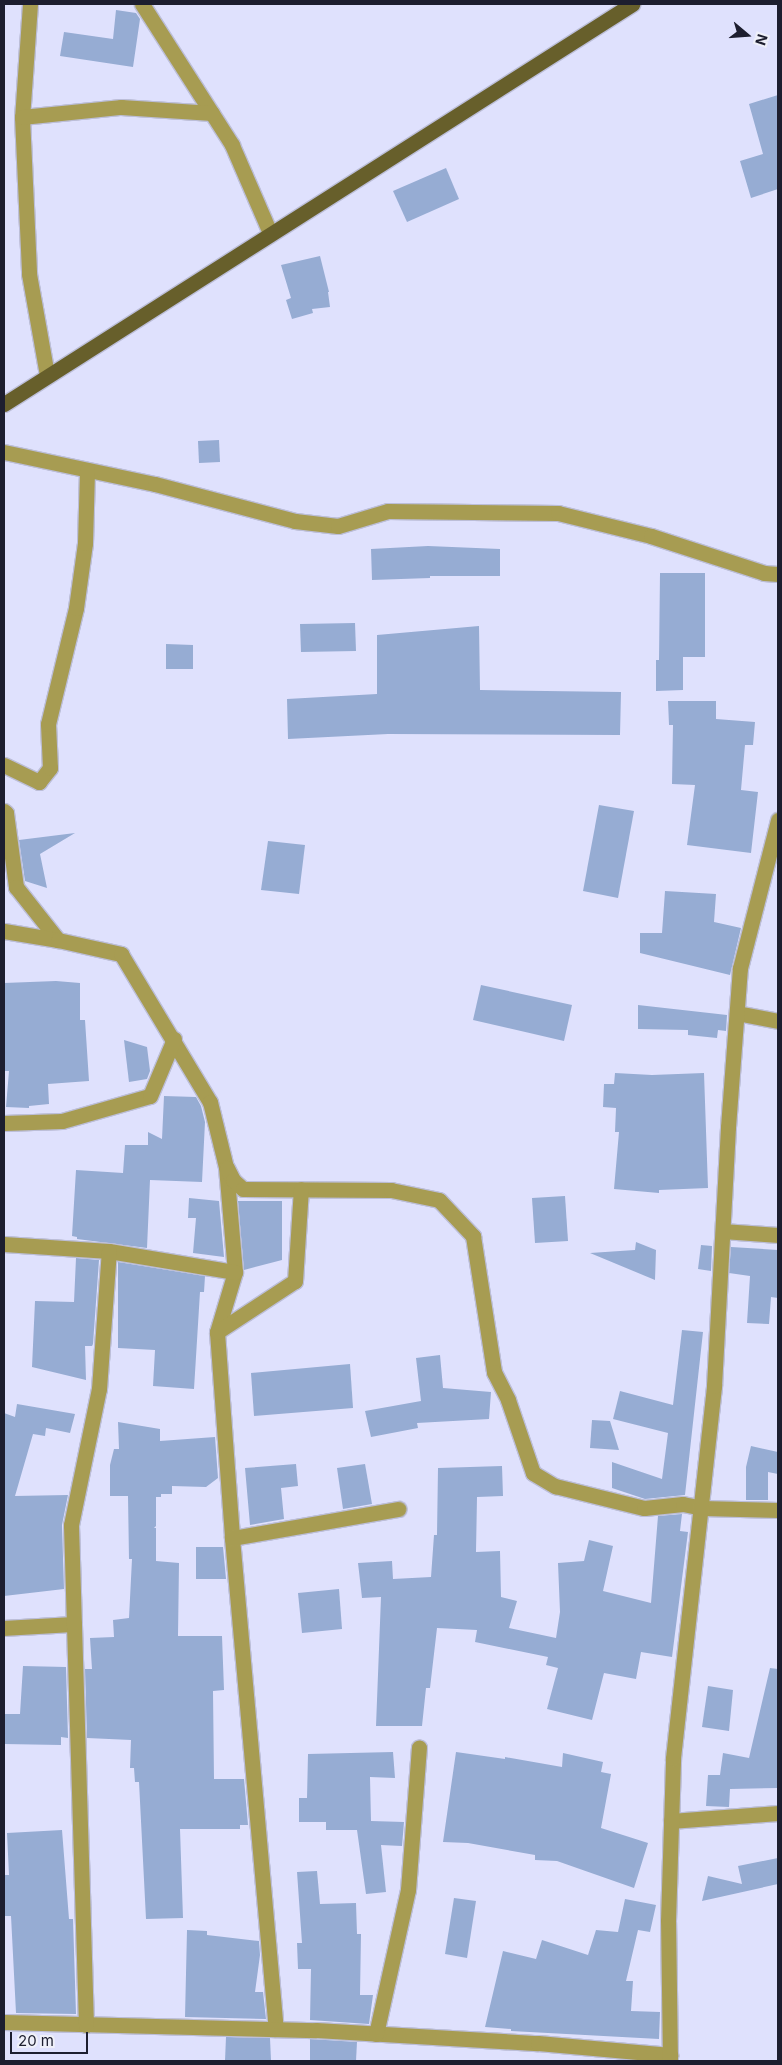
<!DOCTYPE html>
<style>
body{margin:0}
#map{position:relative;width:782px;height:2065px;overflow:hidden;background:#dfe1fd;font-family:Inter,sans-serif}
div>[style]{position:absolute}
[style*='--x']{left:calc(var(--x)*1px);top:calc(var(--y)*1px);width:calc(var(--w)*1px);rotate:calc(var(--a)*1deg)}
.building>*{inset:0;background:#96acd3}
.roads{filter:drop-shadow(1px 0 #bcbed8) drop-shadow(-1px 0 #bcbed8) drop-shadow(0 1px #bcbed8) drop-shadow(0 -1px #bcbed8)}
.minor>*{height:15px;margin:-7.5px;padding:0 7.5px;transform-origin:7.5px;border-radius:7.5px;background:#a79c52}
.major>*{height:15px;margin:-7.5px;padding:0 7.5px;transform-origin:7.5px;border-radius:7.5px;background:#675f2b}
span{translate:-50% -50%;white-space:nowrap;text-align:center;line-height:1.15;-webkit-text-stroke:5px #eff0f9;paint-order:stroke}
.frame{position:absolute;inset:0;border:5px solid #1d1e2f;pointer-events:none}
.north{position:absolute;left:722px;top:10px;width:50px;height:50px;-webkit-text-stroke:4px #eff0f9;paint-order:stroke;rotate:108deg;font-size:14px;font-weight:700;line-height:20px;text-align:center;color:#1d1e2f}
.north::after{content:'';display:block;margin:auto;width:18px;height:22px;background:#1d1e2f;clip-path:polygon(50% 0,100% 100%,50% 72%,0 100%)}
.scale{position:absolute;left:10px;top:2032px;width:78px;height:22px;box-sizing:border-box;border:2px solid #1d1e2f;border-top:0;padding-left:6px;font-size:15px;line-height:18px;white-space:nowrap;color:#1d1e2f;-webkit-text-stroke:4px #eff0f9;paint-order:stroke}
</style>
<div id="map">
<div class="building">
<div style="clip-path:polygon(116px 10px,136px 13px,140px 19px,133px 67px,60px 56px,64px 32px,113px 39px)"></div>
<div style="clip-path:polygon(778px 95px,778px 189px,751px 198px,740px 161px,763px 154px,749px 104px)"></div>
<div style="clip-path:polygon(446px 168px,459px 199px,407px 222px,393px 191px)"></div>
<div style="clip-path:polygon(320px 256px,329px 292px,328px 292px,330px 307px,312px 309px,313px 313px,292px 319px,286px 300px,291px 298px,281px 265px)"></div>
<div style="clip-path:polygon(219px 440px,220px 462px,199px 463px,198px 441px)"></div>
<div style="clip-path:polygon(428px 546px,500px 549px,500px 576px,430px 576px,430px 578px,372px 580px,371px 549px)"></div>
<div style="clip-path:polygon(660px 573px,705px 573px,705px 657px,683px 657px,683px 690px,656px 691px,656px 660px,659px 660px)"></div>
<div style="clip-path:polygon(355px 623px,356px 651px,301px 652px,300px 624px)"></div>
<div style="clip-path:polygon(479px 626px,480px 690px,621px 692px,620px 735px,388px 734px,288px 739px,287px 699px,377px 694px,377px 635px)"></div>
<div style="clip-path:polygon(166px 644px,193px 645px,193px 669px,166px 669px)"></div>
<div style="clip-path:polygon(668px 701px,716px 701px,716px 719px,755px 722px,753px 745px,745px 745px,741px 790px,758px 792px,751px 853px,687px 845px,695px 785px,672px 784px,673px 725px,669px 725px)"></div>
<div style="clip-path:polygon(599px 805px,634px 811px,618px 898px,583px 891px)"></div>
<div style="clip-path:polygon(75px 833px,40px 854px,47px 888px,25px 881px,19px 840px)"></div>
<div style="clip-path:polygon(268px 841px,305px 845px,299px 894px,261px 890px)"></div>
<div style="clip-path:polygon(665px 891px,716px 894px,714px 922px,741px 928px,730px 975px,640px 953px,640px 933px,662px 933px)"></div>
<div style="clip-path:polygon(56px 981px,80px 983px,80px 1020px,85px 1020px,89px 1081px,48px 1084px,49px 1104px,29px 1106px,29px 1108px,6px 1107px,9px 1071px,4px 1071px,4px 983px)"></div>
<div style="clip-path:polygon(481px 985px,572px 1005px,564px 1041px,473px 1020px)"></div>
<div style="clip-path:polygon(638px 1005px,727px 1015px,726px 1031px,718px 1030px,717px 1038px,688px 1035px,688px 1030px,638px 1029px)"></div>
<div style="clip-path:polygon(124px 1040px,147px 1047px,150px 1071px,147px 1079px,129px 1082px)"></div>
<div style="clip-path:polygon(615px 1073px,652px 1075px,704px 1073px,708px 1188px,659px 1190px,659px 1193px,614px 1189px,619px 1132px,615px 1132px,616px 1108px,603px 1107px,604px 1084px,614px 1084px)"></div>
<div style="clip-path:polygon(164px 1096px,196px 1097px,201px 1106px,205px 1122px,202px 1182px,150px 1180px,147px 1248px,77px 1239px,77px 1237px,72px 1236px,76px 1170px,123px 1173px,125px 1145px,148px 1145px,148px 1132px,162px 1139px)"></div>
<div style="clip-path:polygon(565px 1196px,568px 1241px,535px 1243px,532px 1198px)"></div>
<div style="clip-path:polygon(189px 1198px,219px 1201px,224px 1257px,193px 1253px,196px 1218px,188px 1218px)"></div>
<div style="clip-path:polygon(238px 1201px,282px 1201px,282px 1260px,244px 1270px)"></div>
<div style="clip-path:polygon(636px 1242px,656px 1250px,655px 1280px,590px 1253px,635px 1250px)"></div>
<div style="clip-path:polygon(701px 1245px,712px 1246px,711px 1271px,698px 1269px)"></div>
<div style="clip-path:polygon(731px 1247px,778px 1250px,778px 1298px,771px 1297px,769px 1324px,747px 1323px,750px 1276px,729px 1273px)"></div>
<div style="clip-path:polygon(76px 1258px,99px 1260px,93px 1344px,92px 1346px,85px 1346px,86px 1380px,32px 1367px,35px 1301px,74px 1302px)"></div>
<div style="clip-path:polygon(118px 1262px,205px 1276px,204px 1292px,200px 1292px,194px 1389px,153px 1386px,155px 1350px,118px 1348px)"></div>
<div style="clip-path:polygon(682px 1330px,703px 1332px,685px 1495px,645px 1499px,612px 1488px,612px 1462px,662px 1479px,668px 1433px,613px 1419px,620px 1391px,673px 1405px)"></div>
<div style="clip-path:polygon(440px 1355px,443px 1388px,491px 1392px,489px 1419px,417px 1423px,418px 1428px,371px 1437px,365px 1411px,421px 1401px,416px 1358px)"></div>
<div style="clip-path:polygon(350px 1364px,353px 1408px,254px 1416px,251px 1373px)"></div>
<div style="clip-path:polygon(17px 1404px,75px 1414px,70px 1433px,46px 1428px,45px 1436px,33px 1434px,15px 1496px,68px 1495px,62px 1525px,64px 1589px,4px 1596px,4px 1413px,15px 1417px)"></div>
<div style="clip-path:polygon(592px 1420px,610px 1421px,619px 1450px,590px 1448px)"></div>
<div style="clip-path:polygon(118px 1422px,160px 1429px,160px 1441px,215px 1437px,218px 1478px,206px 1487px,172px 1486px,172px 1494px,161px 1494px,161px 1497px,156px 1497px,156px 1526px,154px 1528px,156px 1528px,156px 1561px,179px 1563px,178px 1636px,222px 1636px,224px 1690px,213px 1691px,214px 1779px,244px 1779px,248px 1825px,240px 1825px,240px 1829px,180px 1829px,183px 1918px,146px 1919px,139px 1782px,135px 1782px,134px 1768px,130px 1768px,131px 1740px,87px 1738px,85px 1669px,92px 1669px,90px 1638px,114px 1637px,113px 1620px,129px 1618px,132px 1559px,129px 1559px,128px 1496px,110px 1496px,110px 1465px,114px 1449px,119px 1449px)"></div>
<div style="clip-path:polygon(751px 1446px,778px 1452px,778px 1474px,768px 1472px,768px 1500px,746px 1500px,746px 1467px)"></div>
<div style="clip-path:polygon(296px 1464px,298px 1486px,281px 1488px,284px 1519px,250px 1525px,245px 1468px)"></div>
<div style="clip-path:polygon(365px 1464px,372px 1504px,343px 1509px,337px 1468px)"></div>
<div style="clip-path:polygon(502px 1466px,503px 1496px,477px 1497px,476px 1552px,500px 1551px,501px 1597px,517px 1601px,509px 1628px,556px 1638px,560px 1612px,558px 1563px,584px 1561px,589px 1540px,613px 1546px,603px 1591px,651px 1603px,658px 1516px,682px 1514px,680px 1531px,688px 1532px,672px 1657px,641px 1652px,636px 1679px,604px 1673px,592px 1720px,547px 1709px,558px 1668px,546px 1665px,548px 1657px,475px 1642px,477px 1630px,437px 1628px,430px 1688px,426px 1688px,422px 1726px,376px 1726px,381px 1597px,362px 1598px,358px 1563px,392px 1561px,393px 1579px,431px 1577px,434px 1535px,437px 1535px,438px 1468px)"></div>
<div style="clip-path:polygon(196px 1547px,223px 1547px,226px 1579px,196px 1579px)"></div>
<div style="clip-path:polygon(339px 1589px,342px 1629px,302px 1633px,298px 1593px)"></div>
<div style="clip-path:polygon(23px 1666px,66px 1667px,68px 1738px,61px 1737px,61px 1745px,4px 1744px,4px 1714px,20px 1714px)"></div>
<div style="clip-path:polygon(770px 1668px,778px 1669px,778px 1788px,730px 1789px,729px 1807px,706px 1806px,708px 1775px,720px 1775px,723px 1753px,749px 1758px)"></div>
<div style="clip-path:polygon(708px 1686px,733px 1690px,729px 1731px,702px 1727px)"></div>
<div style="clip-path:polygon(393px 1752px,395px 1778px,370px 1777px,371px 1821px,404px 1822px,402px 1846px,381px 1845px,386px 1892px,366px 1894px,357px 1830px,326px 1830px,326px 1822px,299px 1822px,299px 1798px,307px 1798px,308px 1754px)"></div>
<div style="clip-path:polygon(456px 1752px,505px 1759px,505px 1757px,562px 1767px,563px 1753px,603px 1762px,601px 1772px,611px 1774px,601px 1828px,648px 1843px,634px 1888px,557px 1861px,535px 1860px,535px 1855px,468px 1843px,443px 1842px)"></div>
<div style="clip-path:polygon(62px 1830px,69px 1919px,73px 1919px,76px 2014px,16px 2013px,11px 1916px,5px 1916px,4px 1911px,4px 1875px,9px 1875px,7px 1833px)"></div>
<div style="clip-path:polygon(778px 1858px,778px 1884px,702px 1901px,708px 1876px,742px 1884px,738px 1866px)"></div>
<div style="clip-path:polygon(317px 1871px,320px 1904px,356px 1903px,357px 1934px,361px 1934px,360px 1995px,373px 1995px,369px 2024px,310px 2020px,311px 1969px,298px 1969px,297px 1943px,302px 1943px,297px 1872px)"></div>
<div style="clip-path:polygon(454px 1898px,476px 1901px,467px 1958px,445px 1954px)"></div>
<div style="clip-path:polygon(625px 1899px,656px 1905px,650px 1932px,638px 1930px,626px 1981px,633px 1981px,631px 2011px,660px 2012px,659px 2039px,511px 2031px,511px 2029px,485px 2027px,503px 1951px,536px 1959px,542px 1940px,588px 1955px,596px 1930px,618px 1932px)"></div>
<div style="clip-path:polygon(187px 1930px,207px 1931px,207px 1935px,259px 1941px,260px 1955px,255px 1992px,263px 1992px,266px 2019px,185px 2017px)"></div>
<div style="clip-path:polygon(226px 2037px,270px 2038px,271px 2061px,225px 2061px)"></div>
<div style="clip-path:polygon(310px 2039px,357px 2042px,356px 2061px,310px 2061px)"></div>
</div>
<div class="roads">
<div class="minor">
<div style="--x:30;--y:4;--w:113;--a:94"></div>
<div style="--x:22;--y:117;--w:157;--a:87.4"></div>
<div style="--x:29;--y:274;--w:103;--a:79.9"></div>
<div style="--x:142;--y:4;--w:167;--a:57.4"></div>
<div style="--x:232;--y:145;--w:96;--a:66.6"></div>
<div style="--x:22;--y:117;--w:100;--a:-5.8"></div>
<div style="--x:121;--y:107;--w:91;--a:3.8"></div>
<div style="--x:4;--y:452;--w:154;--a:12"></div>
<div style="--x:155;--y:484;--w:145;--a:14.8"></div>
<div style="--x:295;--y:521;--w:43;--a:6.6"></div>
<div style="--x:338;--y:526;--w:52;--a:-16.7"></div>
<div style="--x:388;--y:511;--w:170;--a:0.7"></div>
<div style="--x:558;--y:513;--w:96;--a:13.9"></div>
<div style="--x:651;--y:536;--w:119;--a:18.1"></div>
<div style="--x:764;--y:573;--w:14;--a:4"></div>
<div style="--x:4;--y:765;--w:39;--a:26"></div>
<div style="--x:39;--y:782;--w:18;--a:-52"></div>
<div style="--x:50;--y:768;--w:44;--a:-92.6"></div>
<div style="--x:48;--y:724;--w:119;--a:-76.4"></div>
<div style="--x:76;--y:608;--w:66;--a:-82.1"></div>
<div style="--x:85;--y:543;--w:73;--a:-88.4"></div>
<div style="--x:4;--y:811;--w:3;--a:45"></div>
<div style="--x:6;--y:813;--w:75;--a:82.3"></div>
<div style="--x:16;--y:887;--w:68;--a:51.6"></div>
<div style="--x:4;--y:931;--w:55;--a:9.5"></div>
<div style="--x:58;--y:940;--w:65;--a:12.5"></div>
<div style="--x:121;--y:954;--w:173;--a:59"></div>
<div style="--x:210;--y:1102;--w:67;--a:76.2"></div>
<div style="--x:226;--y:1167;--w:105;--a:85.1"></div>
<div style="--x:235;--y:1272;--w:63;--a:106.7"></div>
<div style="--x:217;--y:1332;--w:207;--a:85.8"></div>
<div style="--x:232;--y:1538;--w:493;--a:84.9"></div>
<div style="--x:737;--y:1013;--w:42;--a:11"></div>
<div style="--x:4;--y:1123;--w:58;--a:-2"></div>
<div style="--x:62;--y:1121;--w:91;--a:-15.9"></div>
<div style="--x:150;--y:1096;--w:62;--a:-67.2"></div>
<div style="--x:227;--y:1168;--w:13;--a:63"></div>
<div style="--x:233;--y:1180;--w:13;--a:42"></div>
<div style="--x:243;--y:1189;--w:148;--a:0.4"></div>
<div style="--x:391;--y:1190;--w:49;--a:11.8"></div>
<div style="--x:439;--y:1200;--w:50;--a:46.6"></div>
<div style="--x:473;--y:1236;--w:138;--a:81.2"></div>
<div style="--x:494;--y:1372;--w:31;--a:63"></div>
<div style="--x:508;--y:1400;--w:77;--a:71.1"></div>
<div style="--x:533;--y:1473;--w:26;--a:31"></div>
<div style="--x:555;--y:1486;--w:92;--a:13.9"></div>
<div style="--x:644;--y:1508;--w:39;--a:-6"></div>
<div style="--x:683;--y:1504;--w:19;--a:12"></div>
<div style="--x:702;--y:1508;--w:76;--a:1.5"></div>
<div style="--x:723;--y:1231;--w:55;--a:4.2"></div>
<div style="--x:4;--y:1244;--w:105;--a:3.8"></div>
<div style="--x:109;--y:1251;--w:128;--a:9.5"></div>
<div style="--x:217;--y:1332;--w:93;--a:-33.2"></div>
<div style="--x:295;--y:1281;--w:92;--a:-86.3"></div>
<div style="--x:232;--y:1538;--w:169;--a:-9.9"></div>
<div style="--x:4;--y:1628;--w:70;--a:-3.3"></div>
<div style="--x:671;--y:1821;--w:107;--a:-4.3"></div>
<div style="--x:4;--y:2022;--w:312;--a:1.5"></div>
<div style="--x:316;--y:2030;--w:222;--a:3.4"></div>
<div style="--x:538;--y:2043;--w:133;--a:5.2"></div>
<div style="--x:86;--y:2025;--w:500;--a:-91.72"></div>
<div style="--x:71;--y:1525;--w:139;--a:-78.4"></div>
<div style="--x:99;--y:1389;--w:138;--a:-85.9"></div>
<div style="--x:376;--y:2034;--w:148;--a:-77.5"></div>
<div style="--x:408;--y:1890;--w:143;--a:-85.6"></div>
<div style="--x:670;--y:2061;--w:140;--a:-90.8"></div>
<div style="--x:668;--y:1921;--w:163;--a:-88.2"></div>
<div style="--x:673;--y:1758;--w:374;--a:-83.7"></div>
<div style="--x:714;--y:1386;--w:259;--a:-86.9"></div>
<div style="--x:728;--y:1127;--w:159;--a:-85.7"></div>
<div style="--x:740;--y:968;--w:153;--a:-75.6"></div>
</div>
<div class="major">
<div style="--x:4;--y:404;--w:745;--a:-32.49"></div>
</div>
</div>
<div class="frame"></div>
<div class="north">N</div>
<div class="scale">20 m</div>
</div>
